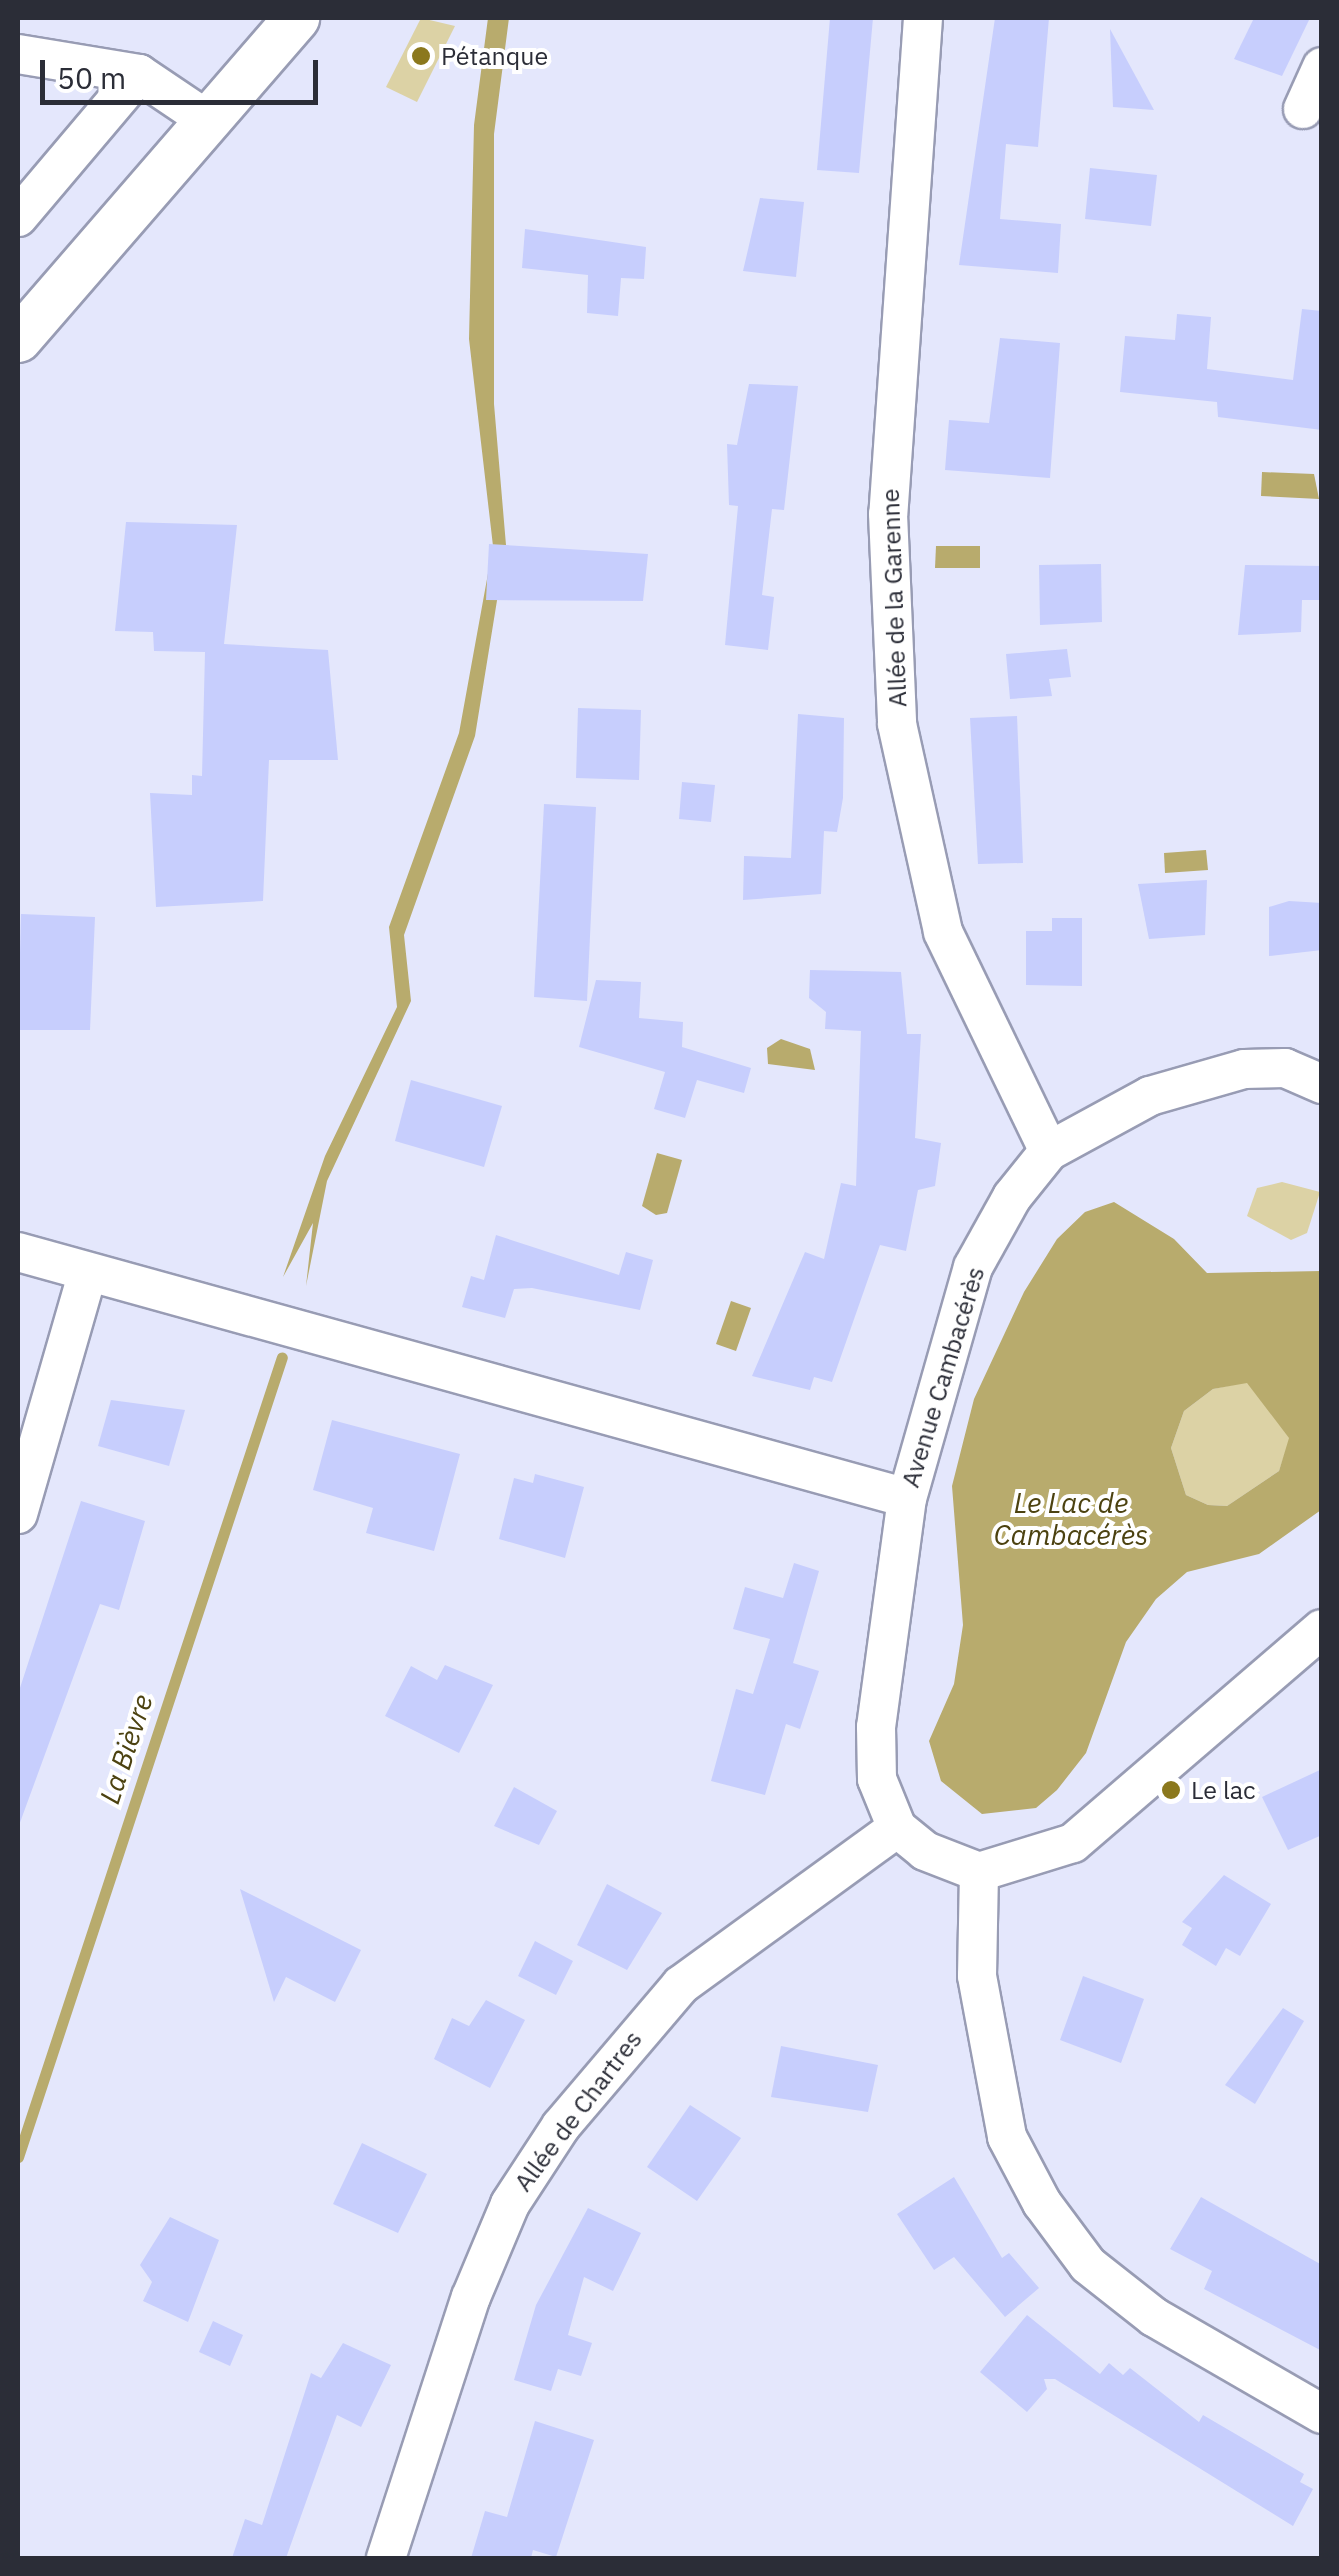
<!DOCTYPE html>
<meta charset="utf-8">
<style>
body{margin:0}
#map{position:relative;width:1339px;height:2576px;overflow:hidden;background:#e4e7fc;font-family:"IBM Plex Sans",sans-serif}
div>[style]{position:absolute}
[style*='--x']{left:calc(var(--x)*1px);top:calc(var(--y)*1px);width:calc(var(--w)*1px);rotate:calc(var(--a)*1deg)}
.green>*{inset:0;background:#dcd2a5}
.water>*{inset:0;background:#b8ab6d}
.stream>*{height:11px;margin:-5.5px;padding:0 5.5px;transform-origin:5.5px;border-radius:5.5px;background:#b8ab6d}
.building>*{inset:0;background:#c7cefd}
.roads{filter:drop-shadow(2px 0 #989cb4) drop-shadow(-2px 0 #989cb4) drop-shadow(0 2px #989cb4) drop-shadow(0 -2px #989cb4)}
.minor>*{height:38px;margin:-19px;padding:0 19px;transform-origin:19px;border-radius:19px;background:#fff}
.major>*{height:45px;margin:-22.5px;padding:0 22.5px;transform-origin:22.5px;border-radius:22.5px;background:#fff}
.dots>*{width:28px;height:28px;translate:-50% -50%;box-sizing:border-box;border:5px solid #fff;border-radius:50%}
span{translate:-50% -50%;white-space:nowrap;text-align:center;line-height:1.15;-webkit-text-stroke:8px #fff;paint-order:stroke}
.poi-label{font-size:25px;color:#2b2d37}
.left{translate:0 -50%;text-align:left}
.street-label{font-size:25px;color:#2b2d37}
.water-label{font-size:28px;color:#4c4210;font-style:italic}
.frame{position:absolute;inset:0;border:20px solid #2b2d37;pointer-events:none}
.scale{position:absolute;left:40px;top:60px;width:278px;height:45px;box-sizing:border-box;border:5px solid #2b2d37;border-top:0;padding-left:12px;font-size:30px;line-height:35px;white-space:nowrap;color:#2b2d37;-webkit-text-stroke:8px #fff;paint-order:stroke}
</style>
<div id="map">
<div class="green">
<div style="clip-path:polygon(421px 18px,455px 26px,417px 102px,386px 87px)"></div>
<div style="clip-path:polygon(1282px 1182px,1320px 1192px,1307px 1233px,1291px 1240px,1247px 1216px,1257px 1188px)"></div>
<div style="clip-path:polygon(1247px 1382px,1290px 1438px,1279px 1471px,1227px 1506px,1208px 1505px,1186px 1495px,1171px 1448px,1184px 1411px,1213px 1389px)"></div>
</div>
<div class="water">
<div style="clip-path:polygon(488px 18px,509px 18px,494px 134px,494px 404px,506px 545px,475px 736px,404px 935px,411px 1001px,327px 1181px,306px 1286px,313px 1223px,283px 1277px,325px 1156px,397px 1007px,389px 927px,459px 733px,493px 546px,469px 339px,474px 125px)"></div>
<div style="clip-path:polygon(1262px 472px,1314px 474px,1319px 499px,1261px 496px)"></div>
<div style="clip-path:polygon(936px 546px,980px 546px,980px 568px,935px 568px)"></div>
<div style="clip-path:polygon(1206px 850px,1208px 870px,1165px 873px,1164px 853px)"></div>
<div style="clip-path:polygon(781px 1039px,810px 1049px,815px 1070px,768px 1064px,767px 1048px)"></div>
<div style="clip-path:polygon(657px 1153px,682px 1160px,667px 1213px,656px 1215px,642px 1206px)"></div>
<div style="clip-path:polygon(evenodd,1114px 1202px,1174px 1239px,1207px 1273px,1321px 1271px,1321px 1510px,1259px 1554px,1187px 1572px,1156px 1599px,1126px 1642px,1086px 1753px,1057px 1790px,1036px 1808px,982px 1814px,941px 1781px,929px 1741px,954px 1684px,963px 1625px,952px 1486px,974px 1399px,1024px 1292px,1057px 1239px,1085px 1212px,1114px 1202px,1247px 1383px,1289px 1438px,1279px 1471px,1227px 1506px,1208px 1505px,1186px 1495px,1171px 1448px,1184px 1411px,1213px 1389px,1247px 1383px)"></div>
<div style="clip-path:polygon(731px 1301px,751px 1308px,736px 1351px,716px 1344px)"></div>
</div>
<div class="stream">
<div style="--x:18;--y:2157;--w:842;--a:-71.74"></div>
</div>
<div class="building">
<div style="clip-path:polygon(830px 18px,873px 18px,859px 173px,817px 170px)"></div>
<div style="clip-path:polygon(995px 18px,1049px 18px,1038px 147px,1006px 144px,1000px 219px,1061px 224px,1058px 273px,959px 265px)"></div>
<div style="clip-path:polygon(1254px 18px,1310px 18px,1282px 76px,1234px 59px)"></div>
<div style="clip-path:polygon(1110px 29px,1154px 110px,1113px 107px)"></div>
<div style="clip-path:polygon(1090px 168px,1157px 175px,1151px 226px,1085px 219px)"></div>
<div style="clip-path:polygon(760px 198px,804px 202px,796px 277px,743px 271px)"></div>
<div style="clip-path:polygon(525px 229px,646px 247px,644px 279px,621px 278px,618px 316px,587px 313px,588px 275px,522px 268px)"></div>
<div style="clip-path:polygon(1302px 309px,1322px 311px,1322px 430px,1218px 417px,1217px 402px,1120px 392px,1125px 336px,1175px 340px,1177px 314px,1211px 317px,1207px 369px,1293px 380px)"></div>
<div style="clip-path:polygon(1000px 338px,1060px 343px,1050px 478px,945px 470px,949px 420px,989px 423px)"></div>
<div style="clip-path:polygon(749px 384px,798px 386px,784px 510px,772px 509px,762px 595px,774px 597px,768px 650px,725px 645px,738px 506px,729px 505px,727px 444px,737px 445px)"></div>
<div style="clip-path:polygon(126px 522px,237px 525px,224px 644px,328px 650px,338px 760px,269px 760px,263px 901px,156px 907px,150px 793px,192px 795px,192px 775px,202px 776px,205px 652px,154px 651px,153px 632px,115px 631px)"></div>
<div style="clip-path:polygon(489px 544px,648px 554px,643px 601px,486px 600px)"></div>
<div style="clip-path:polygon(1101px 564px,1102px 622px,1040px 625px,1039px 565px)"></div>
<div style="clip-path:polygon(1245px 565px,1322px 566px,1322px 600px,1302px 600px,1301px 632px,1238px 635px)"></div>
<div style="clip-path:polygon(1067px 649px,1071px 677px,1049px 679px,1052px 696px,1010px 699px,1006px 654px)"></div>
<div style="clip-path:polygon(578px 708px,641px 710px,639px 780px,576px 778px)"></div>
<div style="clip-path:polygon(798px 714px,844px 718px,843px 798px,837px 832px,824px 831px,821px 894px,743px 900px,744px 856px,791px 858px)"></div>
<div style="clip-path:polygon(1017px 716px,1023px 863px,978px 864px,970px 718px)"></div>
<div style="clip-path:polygon(682px 782px,715px 785px,711px 822px,679px 819px)"></div>
<div style="clip-path:polygon(544px 804px,596px 807px,587px 1001px,534px 997px)"></div>
<div style="clip-path:polygon(1207px 880px,1205px 935px,1149px 939px,1138px 884px)"></div>
<div style="clip-path:polygon(1289px 901px,1322px 903px,1322px 950px,1269px 956px,1269px 907px)"></div>
<div style="clip-path:polygon(21px 914px,95px 917px,90px 1030px,18px 1030px)"></div>
<div style="clip-path:polygon(1052px 918px,1082px 918px,1082px 986px,1026px 985px,1026px 931px,1052px 931px)"></div>
<div style="clip-path:polygon(810px 970px,901px 972px,907px 1034px,921px 1034px,915px 1138px,941px 1143px,935px 1186px,918px 1190px,906px 1251px,880px 1245px,832px 1382px,814px 1377px,810px 1390px,752px 1376px,805px 1252px,824px 1259px,841px 1183px,856px 1186px,861px 1031px,825px 1029px,826px 1012px,809px 998px)"></div>
<div style="clip-path:polygon(596px 980px,641px 982px,639px 1018px,683px 1022px,682px 1047px,751px 1068px,744px 1093px,697px 1080px,685px 1118px,654px 1109px,665px 1072px,579px 1047px)"></div>
<div style="clip-path:polygon(411px 1080px,502px 1106px,484px 1167px,395px 1141px)"></div>
<div style="clip-path:polygon(496px 1235px,619px 1275px,626px 1252px,653px 1260px,640px 1310px,532px 1288px,514px 1289px,505px 1318px,462px 1307px,471px 1276px,484px 1280px)"></div>
<div style="clip-path:polygon(111px 1400px,185px 1410px,169px 1466px,98px 1446px)"></div>
<div style="clip-path:polygon(332px 1420px,460px 1454px,434px 1551px,366px 1533px,373px 1508px,313px 1490px)"></div>
<div style="clip-path:polygon(535px 1474px,584px 1487px,565px 1558px,499px 1539px,514px 1478px,533px 1483px)"></div>
<div style="clip-path:polygon(81px 1501px,145px 1521px,119px 1610px,100px 1604px,18px 1828px,18px 1694px)"></div>
<div style="clip-path:polygon(794px 1563px,819px 1571px,793px 1663px,819px 1671px,800px 1729px,786px 1724px,765px 1795px,711px 1781px,736px 1689px,753px 1694px,770px 1639px,733px 1629px,745px 1587px,783px 1598px)"></div>
<div style="clip-path:polygon(445px 1665px,493px 1685px,459px 1753px,385px 1716px,411px 1666px,437px 1680px)"></div>
<div style="clip-path:polygon(1322px 1769px,1322px 1835px,1288px 1850px,1262px 1797px)"></div>
<div style="clip-path:polygon(514px 1787px,557px 1811px,539px 1845px,494px 1826px)"></div>
<div style="clip-path:polygon(1224px 1875px,1271px 1904px,1240px 1956px,1226px 1948px,1216px 1966px,1182px 1945px,1192px 1928px,1182px 1922px)"></div>
<div style="clip-path:polygon(607px 1884px,662px 1913px,627px 1970px,577px 1945px)"></div>
<div style="clip-path:polygon(240px 1889px,361px 1950px,335px 2002px,286px 1977px,274px 2002px)"></div>
<div style="clip-path:polygon(535px 1941px,573px 1961px,556px 1995px,518px 1976px)"></div>
<div style="clip-path:polygon(1083px 1976px,1144px 1999px,1121px 2063px,1060px 2040px)"></div>
<div style="clip-path:polygon(486px 2000px,525px 2020px,490px 2088px,434px 2059px,452px 2018px,469px 2026px)"></div>
<div style="clip-path:polygon(1283px 2008px,1304px 2021px,1255px 2104px,1225px 2085px)"></div>
<div style="clip-path:polygon(781px 2046px,878px 2065px,868px 2112px,771px 2097px)"></div>
<div style="clip-path:polygon(690px 2105px,741px 2138px,697px 2201px,647px 2167px)"></div>
<div style="clip-path:polygon(362px 2143px,427px 2174px,398px 2233px,333px 2204px)"></div>
<div style="clip-path:polygon(954px 2177px,1002px 2258px,1009px 2253px,1039px 2288px,1005px 2317px,954px 2257px,934px 2270px,897px 2214px)"></div>
<div style="clip-path:polygon(1201px 2197px,1322px 2265px,1322px 2351px,1204px 2289px,1212px 2271px,1170px 2249px)"></div>
<div style="clip-path:polygon(588px 2208px,641px 2233px,613px 2291px,584px 2277px,568px 2335px,592px 2343px,581px 2376px,558px 2369px,551px 2391px,514px 2380px,536px 2305px)"></div>
<div style="clip-path:polygon(170px 2217px,219px 2240px,188px 2322px,143px 2301px,152px 2282px,140px 2265px)"></div>
<div style="clip-path:polygon(1027px 2315px,1100px 2374px,1109px 2363px,1123px 2375px,1130px 2368px,1199px 2422px,1203px 2415px,1304px 2474px,1300px 2482px,1313px 2489px,1293px 2526px,1055px 2379px,1044px 2379px,1047px 2389px,1027px 2412px,980px 2372px)"></div>
<div style="clip-path:polygon(213px 2321px,243px 2335px,230px 2366px,199px 2352px)"></div>
<div style="clip-path:polygon(343px 2343px,391px 2365px,361px 2427px,337px 2415px,286px 2558px,232px 2558px,245px 2519px,262px 2525px,311px 2373px,321px 2378px)"></div>
<div style="clip-path:polygon(535px 2421px,594px 2440px,556px 2557px,533px 2550px,531px 2558px,471px 2558px,485px 2511px,507px 2517px)"></div>
</div>
<div class="roads">
<div class="minor">
<div style="--x:923;--y:18;--w:497;--a:94"></div>
<div style="--x:888;--y:514;--w:210;--a:87.5"></div>
<div style="--x:897;--y:724;--w:213;--a:77.5"></div>
<div style="--x:943;--y:932;--w:243;--a:64.2"></div>
<div style="--x:18;--y:54;--w:123;--a:9.4"></div>
<div style="--x:139;--y:74;--w:81;--a:33.9"></div>
<div style="--x:1303;--y:109;--w:46;--a:-65.7"></div>
<div style="--x:18;--y:217;--w:187;--a:-49.8"></div>
<div style="--x:1322;--y:1084;--w:40;--a:-156.6"></div>
<div style="--x:1285;--y:1068;--w:41;--a:178.6"></div>
<div style="--x:1244;--y:1069;--w:98;--a:164"></div>
<div style="--x:1150;--y:1096;--w:115;--a:151.4"></div>
<div style="--x:1049;--y:1151;--w:59;--a:128.8"></div>
<div style="--x:1012;--y:1197;--w:80;--a:119.1"></div>
<div style="--x:973;--y:1267;--w:240;--a:105.9"></div>
<div style="--x:907;--y:1498;--w:231;--a:97.7"></div>
<div style="--x:876;--y:1727;--w:52;--a:88.9"></div>
<div style="--x:877;--y:1779;--w:53;--a:67.8"></div>
<div style="--x:897;--y:1828;--w:36;--a:39"></div>
<div style="--x:925;--y:1851;--w:58;--a:21.3"></div>
<div style="--x:979;--y:1872;--w:98;--a:-17.1"></div>
<div style="--x:1073;--y:1843;--w:328;--a:-40.7"></div>
<div style="--x:18;--y:1252;--w:922;--a:15.47"></div>
<div style="--x:18;--y:1514;--w:249;--a:-73.9"></div>
<div style="--x:979;--y:1872;--w:104;--a:91.1"></div>
<div style="--x:977;--y:1976;--w:164;--a:79.4"></div>
<div style="--x:1007;--y:2137;--w:75;--a:62.1"></div>
<div style="--x:1042;--y:2203;--w:77;--a:53.4"></div>
<div style="--x:1088;--y:2265;--w:84;--a:38.2"></div>
<div style="--x:1154;--y:2317;--w:194;--a:30"></div>
<div style="--x:386;--y:2558;--w:274;--a:-72"></div>
<div style="--x:471;--y:2297;--w:101;--a:-67.2"></div>
<div style="--x:510;--y:2204;--w:93;--a:-56.8"></div>
<div style="--x:561;--y:2126;--w:185;--a:-49.6"></div>
<div style="--x:681;--y:1985;--w:267;--a:-36"></div>
</div>
<div class="major">
<div style="--x:18;--y:339;--w:425;--a:-49.1"></div>
</div>
</div>
<div class="dots">
<div style="left:421px;top:56px;background:#8b781d"></div>
<div style="left:1171px;top:1790px;background:#8b781d"></div>
</div>
<div class="poi-label">
<span class="left" style="left:441px;top:56px">Pétanque</span>
<span class="left" style="left:1191px;top:1790px">Le lac</span>
</div>
<div class="street-label">
<span style="left:894px;top:598px;rotate:-92deg">Allée de la Garenne</span>
<span style="left:943px;top:1377px;rotate:-73deg">Avenue Cambacérès</span>
<span style="left:578px;top:2111px;rotate:-53deg">Allée de Chartres</span>
</div>
<div class="water-label">
<span style="left:1071px;top:1519px">Le Lac de<br>Cambacérès</span>
<span style="left:126px;top:1749px;rotate:-72deg">La Bièvre</span>
</div>
<div class="frame"></div>
<div class="scale">50 m</div>
</div>
